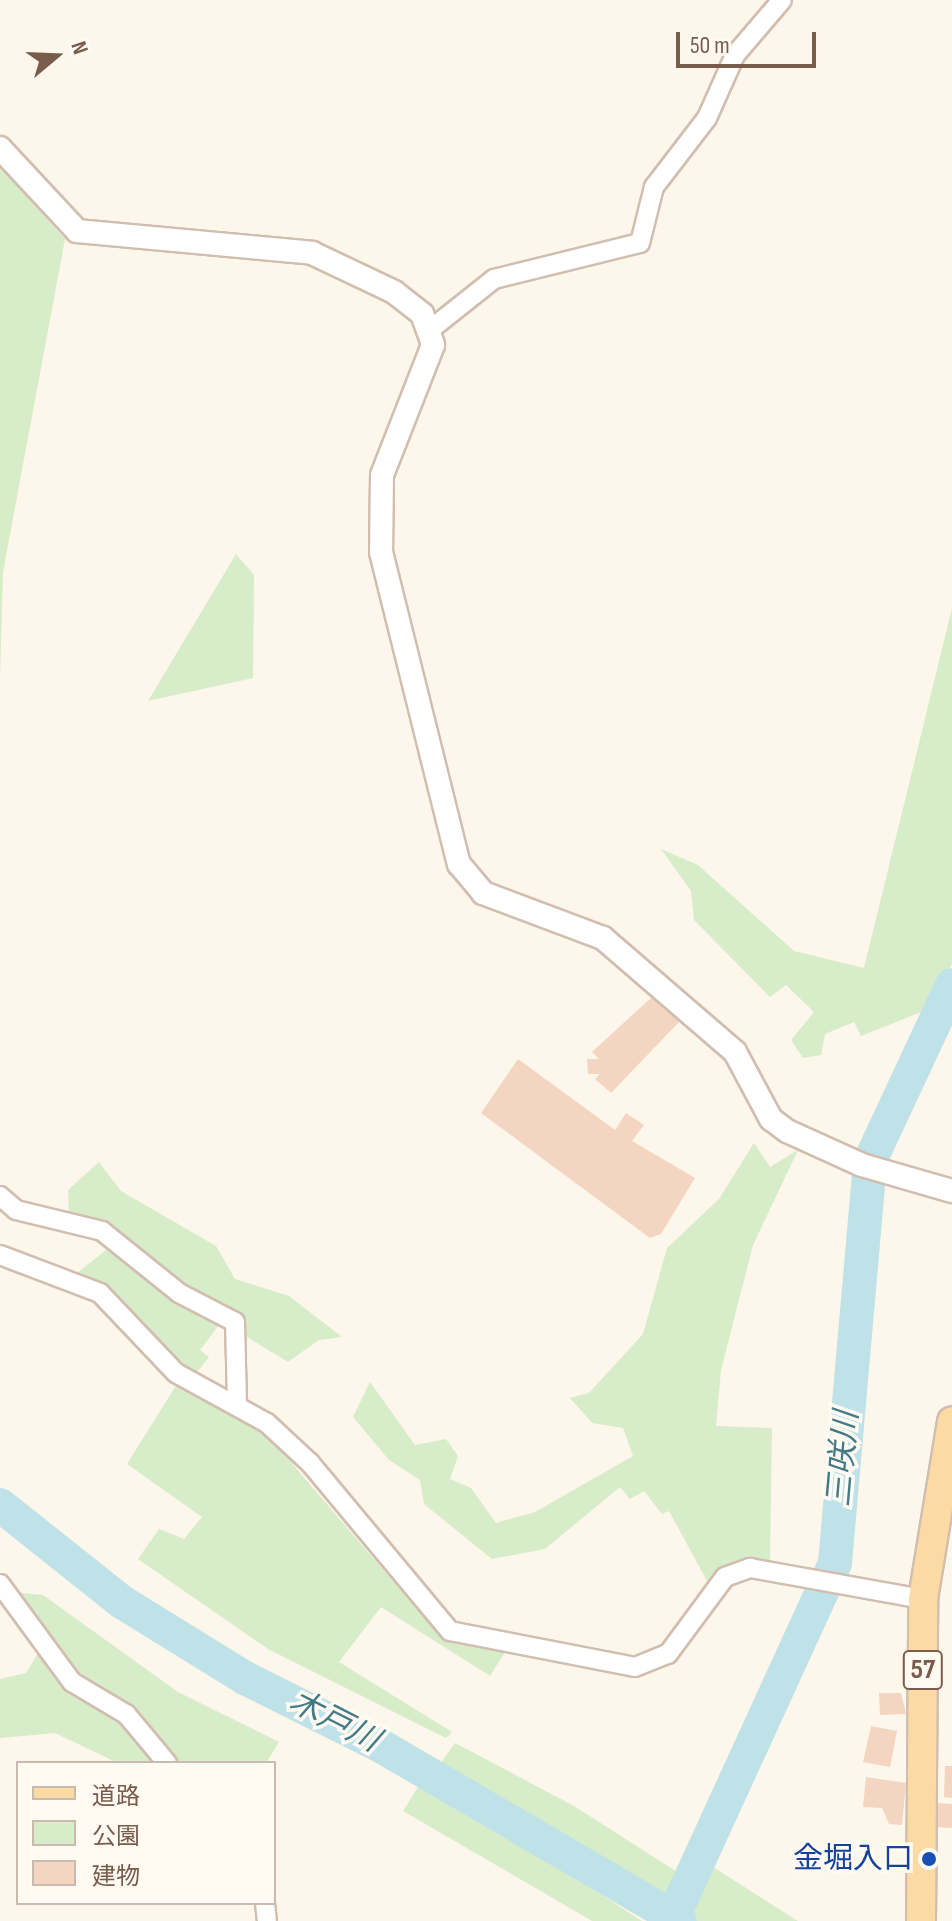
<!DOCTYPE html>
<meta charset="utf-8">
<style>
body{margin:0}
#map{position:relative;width:952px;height:1921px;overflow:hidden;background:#fdf6eb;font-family:"Sofia Sans Condensed","Noto Sans JP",sans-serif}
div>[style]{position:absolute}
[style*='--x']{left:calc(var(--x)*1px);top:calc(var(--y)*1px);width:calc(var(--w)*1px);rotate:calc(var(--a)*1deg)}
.green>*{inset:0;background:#d7ecc8}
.river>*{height:34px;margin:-17px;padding:0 17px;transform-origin:17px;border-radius:17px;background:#bee2e8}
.building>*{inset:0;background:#f3d5c2}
.roads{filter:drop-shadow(2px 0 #d1beaf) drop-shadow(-2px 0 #d1beaf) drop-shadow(0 2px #d1beaf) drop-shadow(0 -2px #d1beaf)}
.minor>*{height:18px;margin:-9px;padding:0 9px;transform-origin:9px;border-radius:9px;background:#fff}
.tertiary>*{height:22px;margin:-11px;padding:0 11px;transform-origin:11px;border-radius:11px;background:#fff}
.primary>*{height:28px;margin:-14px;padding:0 14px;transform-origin:14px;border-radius:14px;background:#fbdaa4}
.dots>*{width:22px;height:22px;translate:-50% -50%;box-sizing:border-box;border:4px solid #fffaf2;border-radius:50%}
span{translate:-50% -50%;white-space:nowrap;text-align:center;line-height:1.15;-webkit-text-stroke:7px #fffaf2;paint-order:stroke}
.shield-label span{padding:2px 6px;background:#fffaf2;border:2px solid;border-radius:6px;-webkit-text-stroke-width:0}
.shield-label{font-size:28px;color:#7a5c4c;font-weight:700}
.transit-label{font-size:30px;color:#164399}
.right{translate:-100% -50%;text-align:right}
.water-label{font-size:32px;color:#427b86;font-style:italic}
.legend{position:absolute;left:16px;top:1761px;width:260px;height:144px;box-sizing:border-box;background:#fffaf2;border:2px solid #cabbb0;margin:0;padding:10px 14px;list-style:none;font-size:24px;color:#7a5c4c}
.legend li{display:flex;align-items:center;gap:16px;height:40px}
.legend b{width:40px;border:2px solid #cabbb0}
.north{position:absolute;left:16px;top:16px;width:80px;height:80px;-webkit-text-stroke:6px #fffaf2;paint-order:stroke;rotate:71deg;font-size:22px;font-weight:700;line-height:32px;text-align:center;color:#7a5c4c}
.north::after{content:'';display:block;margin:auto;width:28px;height:36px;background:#7a5c4c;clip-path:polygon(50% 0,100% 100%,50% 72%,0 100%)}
.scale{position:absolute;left:676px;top:32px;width:140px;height:36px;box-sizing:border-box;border:4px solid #7a5c4c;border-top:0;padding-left:10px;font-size:24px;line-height:28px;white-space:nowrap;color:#7a5c4c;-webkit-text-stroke:6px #fffaf2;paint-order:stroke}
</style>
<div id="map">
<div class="green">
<div style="clip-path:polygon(0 167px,65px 239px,3px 572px,0 678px)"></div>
<div style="clip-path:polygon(236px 554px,254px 575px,253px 678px,148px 701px)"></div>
<div style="clip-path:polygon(952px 608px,952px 964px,931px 1008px,861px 1036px,854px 1022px,825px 1034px,821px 1055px,803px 1058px,791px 1040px,814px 1012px,786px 985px,770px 997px,694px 920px,691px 891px,661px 849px,698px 865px,794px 951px,864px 968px)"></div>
<div style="clip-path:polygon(754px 1143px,770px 1167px,798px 1150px,753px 1245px,721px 1370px,716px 1426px,772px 1428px,770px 1560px,733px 1563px,707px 1581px,669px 1511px,662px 1514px,644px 1491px,630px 1499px,620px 1487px,545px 1549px,492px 1559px,424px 1504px,420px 1480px,389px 1460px,353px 1417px,370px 1382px,415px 1445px,446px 1439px,458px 1456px,450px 1479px,471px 1488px,496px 1523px,535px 1512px,633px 1456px,623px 1428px,592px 1423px,570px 1398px,589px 1393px,643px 1334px,667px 1248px,719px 1199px)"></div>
<div style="clip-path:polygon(99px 1162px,121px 1191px,216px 1246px,235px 1279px,289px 1296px,342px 1337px,319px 1340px,288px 1362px,244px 1335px,240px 1315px,198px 1301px,111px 1225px,69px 1221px,68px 1190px)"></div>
<div style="clip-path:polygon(111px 1246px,222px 1321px,200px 1350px,209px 1357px,194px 1376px,77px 1273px)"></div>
<div style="clip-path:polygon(177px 1384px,265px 1432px,439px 1635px,505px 1652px,490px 1676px,381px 1607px,339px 1662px,452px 1732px,446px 1738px,268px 1649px,138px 1559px,159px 1529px,184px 1539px,202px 1517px,127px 1464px)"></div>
<div style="clip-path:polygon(21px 1593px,43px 1595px,178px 1692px,279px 1742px,266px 1763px,178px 1763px,130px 1708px,64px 1662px)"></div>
<div style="clip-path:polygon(41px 1648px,121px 1720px,157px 1763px,118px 1763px,55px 1733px,0 1738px,0 1679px,26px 1673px)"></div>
<div style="clip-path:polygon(455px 1743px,574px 1806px,682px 1875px,664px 1914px,435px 1771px)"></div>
<div style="clip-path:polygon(423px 1779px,642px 1921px,592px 1921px,403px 1811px)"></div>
<div style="clip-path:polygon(705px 1862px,798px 1921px,675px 1921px)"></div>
</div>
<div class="river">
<div style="--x:0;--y:1505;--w:156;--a:38.5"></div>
<div style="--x:122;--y:1602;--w:145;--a:31.7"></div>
<div style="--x:245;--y:1678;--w:152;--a:26.6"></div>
<div style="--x:381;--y:1746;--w:346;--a:30.3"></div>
<div style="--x:673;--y:1917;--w:389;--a:-65.4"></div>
<div style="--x:835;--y:1563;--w:404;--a:-85"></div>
<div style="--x:870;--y:1161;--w:194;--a:-65"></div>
</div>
<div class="building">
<div style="clip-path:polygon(652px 997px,681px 1020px,611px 1093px,595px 1079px,600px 1074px,588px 1074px,587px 1059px,599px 1059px,592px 1052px)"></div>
<div style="clip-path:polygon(518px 1059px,615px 1130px,626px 1113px,644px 1125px,632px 1141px,695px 1178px,661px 1234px,650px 1238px,481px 1113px)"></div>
<div style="clip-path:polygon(879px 1693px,901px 1693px,906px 1714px,880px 1715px)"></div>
<div style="clip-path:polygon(871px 1726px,897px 1731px,890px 1767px,863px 1762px)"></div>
<div style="clip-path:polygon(945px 1766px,952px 1766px,952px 1798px,944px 1797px)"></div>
<div style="clip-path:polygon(866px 1777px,906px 1783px,902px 1825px,889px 1824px,882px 1808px,863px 1807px)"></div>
<div style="clip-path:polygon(936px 1803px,952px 1804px,952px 1828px,935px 1827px)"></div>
</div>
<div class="roads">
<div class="minor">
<div style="--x:431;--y:329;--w:80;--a:-38.4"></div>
<div style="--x:494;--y:279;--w:150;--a:-13.9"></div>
<div style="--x:640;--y:243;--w:58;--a:-76"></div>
<div style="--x:654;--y:187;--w:87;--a:-52.5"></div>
<div style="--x:707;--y:118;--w:69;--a:-66"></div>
<div style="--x:735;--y:55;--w:72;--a:-49.5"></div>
<div style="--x:0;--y:1196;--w:21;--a:41"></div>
<div style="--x:16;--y:1210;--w:89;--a:13.7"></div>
<div style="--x:102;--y:1231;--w:99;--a:38.8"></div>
<div style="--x:179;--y:1293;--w:63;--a:27.4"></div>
<div style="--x:235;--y:1322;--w:82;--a:88.6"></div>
<div style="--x:0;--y:1255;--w:107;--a:20.8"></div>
<div style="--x:100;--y:1293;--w:110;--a:46.5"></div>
<div style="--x:176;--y:1373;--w:104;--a:28.8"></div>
<div style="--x:267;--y:1423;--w:59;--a:42.9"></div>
<div style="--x:310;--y:1463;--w:219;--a:50.2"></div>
<div style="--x:450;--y:1631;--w:188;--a:11"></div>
<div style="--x:635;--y:1667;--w:35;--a:-22"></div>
<div style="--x:668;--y:1654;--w:96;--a:-53.5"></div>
<div style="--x:725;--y:1577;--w:27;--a:-20"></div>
<div style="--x:750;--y:1568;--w:176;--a:10.2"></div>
<div style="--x:0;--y:1584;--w:122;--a:53.7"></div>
<div style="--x:72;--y:1682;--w:63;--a:30.7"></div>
<div style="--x:126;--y:1714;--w:64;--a:50.1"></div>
<div style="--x:265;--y:1903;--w:18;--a:84"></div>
</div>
<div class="tertiary">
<div style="--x:0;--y:148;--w:113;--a:47.1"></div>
<div style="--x:77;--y:231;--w:236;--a:5.3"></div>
<div style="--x:312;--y:253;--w:91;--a:25.4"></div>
<div style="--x:394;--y:292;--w:36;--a:38"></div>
<div style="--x:422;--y:314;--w:33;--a:70"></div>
<div style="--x:433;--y:345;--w:140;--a:111.4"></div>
<div style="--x:382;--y:475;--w:77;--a:90.7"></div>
<div style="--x:381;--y:552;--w:322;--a:76"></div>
<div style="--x:459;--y:864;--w:38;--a:50"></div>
<div style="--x:483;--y:893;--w:128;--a:20.6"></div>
<div style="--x:603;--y:938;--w:174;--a:40.8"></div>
<div style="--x:735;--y:1052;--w:76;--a:61.8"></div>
<div style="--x:771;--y:1119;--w:20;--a:37"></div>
<div style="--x:787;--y:1131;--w:82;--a:24.4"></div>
<div style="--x:862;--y:1165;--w:94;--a:16.1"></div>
</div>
<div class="primary">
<div style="--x:921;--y:1921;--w:322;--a:-89.6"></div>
<div style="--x:923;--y:1599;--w:180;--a:-80.7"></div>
</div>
</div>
<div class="dots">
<div style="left:929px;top:1859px;background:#1a4fb4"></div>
</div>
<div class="shield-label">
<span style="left:923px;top:1670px">57</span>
</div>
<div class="transit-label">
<span class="right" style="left:913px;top:1859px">金堀入口</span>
</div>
<div class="water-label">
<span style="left:844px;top:1459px;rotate:-85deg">三咲川</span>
<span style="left:334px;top:1722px;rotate:27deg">木戸川</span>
</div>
<ul class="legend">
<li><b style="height:10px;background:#fbdaa4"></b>道路</li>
<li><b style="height:22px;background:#d7ecc8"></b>公園</li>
<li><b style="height:22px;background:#f3d5c2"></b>建物</li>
</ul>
<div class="north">N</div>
<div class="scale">50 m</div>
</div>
